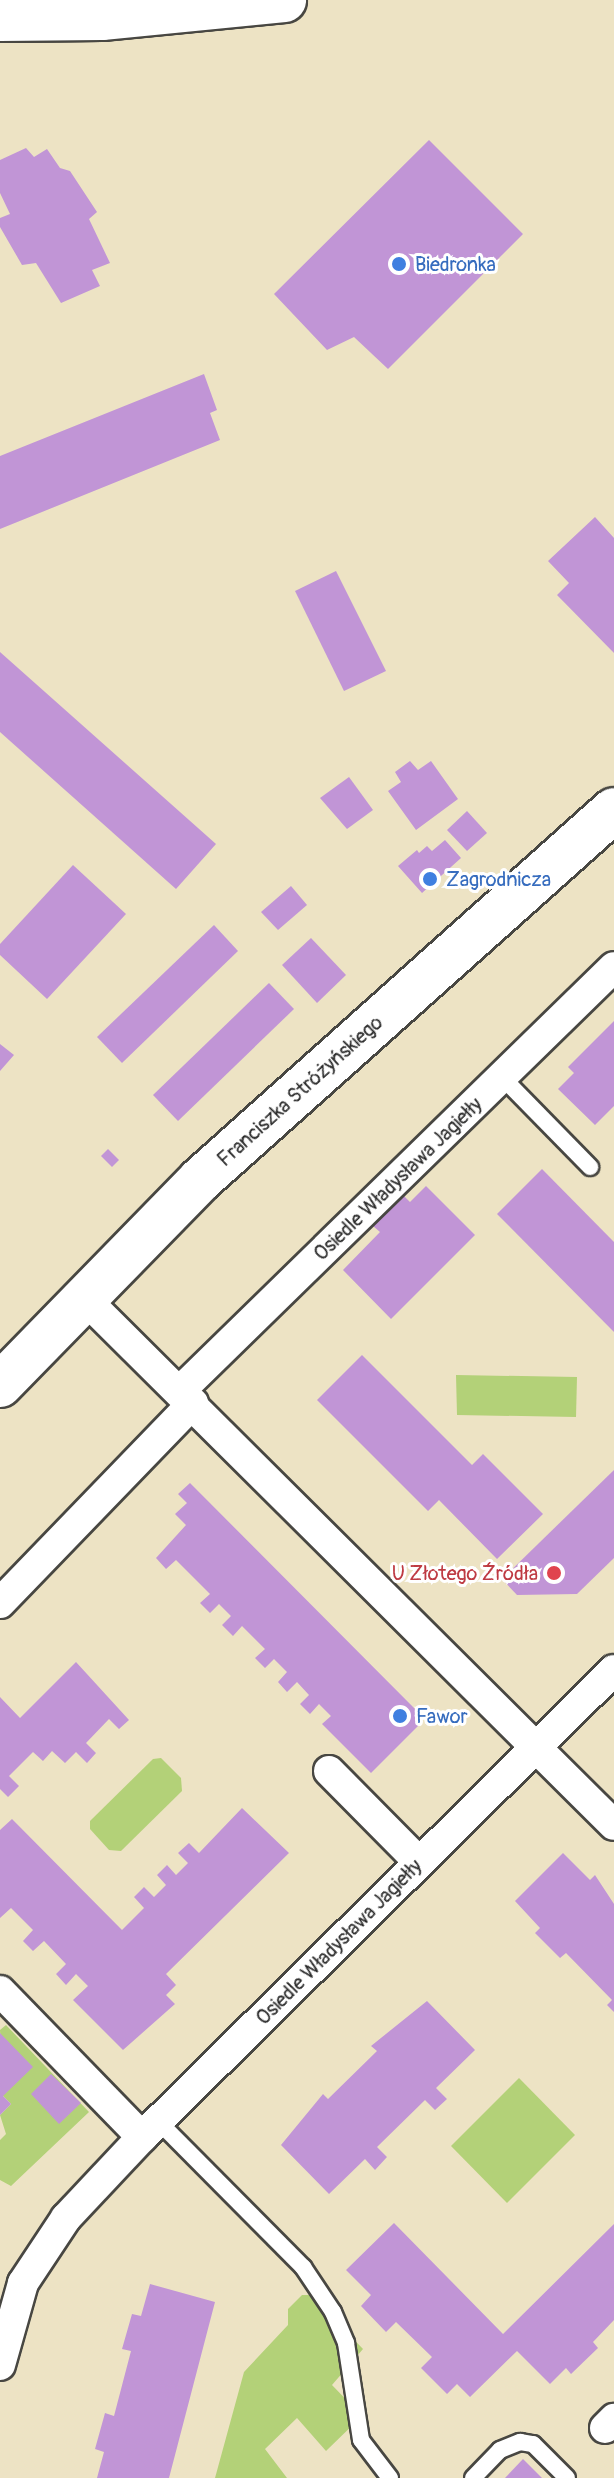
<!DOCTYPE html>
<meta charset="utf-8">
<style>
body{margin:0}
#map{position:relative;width:614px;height:2478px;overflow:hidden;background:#ede3c4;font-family:Pangolin,sans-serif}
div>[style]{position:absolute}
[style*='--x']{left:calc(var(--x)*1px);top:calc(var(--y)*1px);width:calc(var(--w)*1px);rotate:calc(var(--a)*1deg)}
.green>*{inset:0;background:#b3d178}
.building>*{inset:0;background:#c195d6}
.roads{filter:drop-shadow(2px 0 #484742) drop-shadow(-2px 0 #484742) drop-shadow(0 2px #484742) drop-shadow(0 -2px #484742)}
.lane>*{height:16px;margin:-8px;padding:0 8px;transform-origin:8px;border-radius:8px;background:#fff}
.street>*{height:30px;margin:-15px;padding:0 15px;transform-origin:15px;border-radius:15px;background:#fff}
.secondary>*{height:44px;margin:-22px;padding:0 22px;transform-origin:22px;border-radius:22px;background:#fff}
.dots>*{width:22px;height:22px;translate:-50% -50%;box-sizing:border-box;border:4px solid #fff;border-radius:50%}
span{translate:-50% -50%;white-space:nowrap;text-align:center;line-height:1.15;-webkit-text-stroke:6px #fff;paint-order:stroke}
.shop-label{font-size:20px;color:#366cbe}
.left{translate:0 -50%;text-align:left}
.street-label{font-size:20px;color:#2b2b2b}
.health-label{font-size:20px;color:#be3a42}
.right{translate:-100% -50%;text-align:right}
</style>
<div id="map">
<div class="green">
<div style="clip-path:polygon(456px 1375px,577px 1377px,576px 1417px,457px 1415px)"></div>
<div style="clip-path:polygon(161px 1758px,181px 1778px,182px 1791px,121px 1851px,109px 1850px,90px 1829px,90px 1821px,153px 1759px)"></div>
<div style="clip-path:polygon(6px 2025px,89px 2112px,11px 2186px,0 2180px,0 2140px,6px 2134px,0 2115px,11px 2104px,3px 2096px,0 2030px)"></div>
<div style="clip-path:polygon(519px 2078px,575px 2135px,507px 2203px,451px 2146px)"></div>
<div style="clip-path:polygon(302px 2295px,311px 2295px,363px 2349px,332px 2385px,362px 2416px,326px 2451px,297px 2418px,265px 2449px,287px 2478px,215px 2478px,244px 2372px,288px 2325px,288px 2309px)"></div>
</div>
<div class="building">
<div style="clip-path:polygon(429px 140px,523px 234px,388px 369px,354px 337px,327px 350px,274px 294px)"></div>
<div style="clip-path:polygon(26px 148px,34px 157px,47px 149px,60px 168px,70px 171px,97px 212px,89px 219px,110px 263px,92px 270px,100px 286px,61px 303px,36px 263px,22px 265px,0 227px,0 218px,10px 214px,0 193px,0 160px)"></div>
<div style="clip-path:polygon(204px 374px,217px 410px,210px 413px,220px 440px,0 529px,0 456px)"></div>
<div style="clip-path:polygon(595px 517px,614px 538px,614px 653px,557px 595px,569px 583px,548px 561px)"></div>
<div style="clip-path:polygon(336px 571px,386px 671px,344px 691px,295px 591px)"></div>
<div style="clip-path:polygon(0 652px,216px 844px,176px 889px,0 732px)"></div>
<div style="clip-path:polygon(410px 761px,418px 770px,431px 761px,458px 799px,416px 830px,388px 791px,401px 782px,395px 772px)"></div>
<div style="clip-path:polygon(349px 777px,373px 810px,347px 829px,320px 798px)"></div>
<div style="clip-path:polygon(467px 811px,487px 833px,467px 851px,447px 830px)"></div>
<div style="clip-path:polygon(445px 840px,461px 858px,422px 893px,398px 866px,417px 850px,419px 853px,427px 846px,432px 851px)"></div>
<div style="clip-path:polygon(73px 865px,126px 914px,47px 999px,0 955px,0 944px)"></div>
<div style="clip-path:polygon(291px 886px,307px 905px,278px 930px,261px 912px)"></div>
<div style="clip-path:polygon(214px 925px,238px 951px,122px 1063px,97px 1037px)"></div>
<div style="clip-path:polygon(311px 938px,346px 975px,317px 1003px,282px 965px)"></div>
<div style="clip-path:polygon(269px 983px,294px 1009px,178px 1121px,153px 1095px)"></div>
<div style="clip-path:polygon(614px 1021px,614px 1106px,595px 1125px,558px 1089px,574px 1073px,568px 1067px)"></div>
<div style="clip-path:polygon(0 1044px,14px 1055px,0 1071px)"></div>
<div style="clip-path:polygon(108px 1149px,119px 1160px,112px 1167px,101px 1156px)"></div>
<div style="clip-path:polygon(542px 1169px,614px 1242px,614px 1332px,497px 1214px)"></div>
<div style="clip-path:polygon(426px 1186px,475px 1235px,391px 1319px,343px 1270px,380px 1232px,373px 1226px,403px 1195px,410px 1202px)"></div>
<div style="clip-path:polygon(362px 1355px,472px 1465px,483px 1454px,543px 1514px,497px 1559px,439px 1500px,428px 1511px,317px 1400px)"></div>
<div style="clip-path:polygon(614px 1470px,614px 1558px,577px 1594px,517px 1595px,502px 1579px)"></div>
<div style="clip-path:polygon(190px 1483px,419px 1713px,419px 1725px,371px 1773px,322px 1724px,331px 1716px,319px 1704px,310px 1714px,300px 1704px,309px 1695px,297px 1682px,287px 1692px,278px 1682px,287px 1672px,274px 1659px,265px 1668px,255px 1658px,265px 1649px,242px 1626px,233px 1636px,222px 1625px,231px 1616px,219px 1604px,210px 1613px,200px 1603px,210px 1594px,176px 1560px,166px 1569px,156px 1558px,186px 1525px,175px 1514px,187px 1503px,178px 1494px)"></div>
<div style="clip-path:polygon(76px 1662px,129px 1720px,119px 1729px,109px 1719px,86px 1743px,96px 1753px,87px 1763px,76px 1752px,65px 1763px,52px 1751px,43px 1761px,33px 1752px,9px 1776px,19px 1786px,8px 1797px,0 1789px,0 1697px,20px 1718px)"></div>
<div style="clip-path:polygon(242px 1808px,289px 1853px,166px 1974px,176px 1985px,166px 1995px,175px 2004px,123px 2050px,73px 2000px,88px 1986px,76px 1974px,66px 1985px,56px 1974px,66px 1964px,44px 1941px,33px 1951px,23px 1941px,33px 1930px,11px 1908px,0 1918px,0 1830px,12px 1819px,122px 1930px,144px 1908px,134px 1897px,144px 1887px,154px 1897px,166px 1885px,157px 1875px,167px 1865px,176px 1875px,188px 1863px,178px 1853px,189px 1843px,199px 1853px)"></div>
<div style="clip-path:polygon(563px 1853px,590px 1880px,595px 1875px,614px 1904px,614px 2012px,607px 2005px,612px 2000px,566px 1953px,560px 1958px,535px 1933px,540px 1928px,515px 1901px)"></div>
<div style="clip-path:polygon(427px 2001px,475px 2050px,436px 2088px,447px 2099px,435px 2110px,425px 2100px,377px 2147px,387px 2157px,375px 2170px,365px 2159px,329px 2194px,281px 2145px,323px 2094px,328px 2099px,377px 2051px,371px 2046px)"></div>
<div style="clip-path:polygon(0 2033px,33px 2067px,3px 2096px,11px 2104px,0 2115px)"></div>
<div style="clip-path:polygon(51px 2074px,81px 2103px,59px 2124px,31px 2094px)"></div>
<div style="clip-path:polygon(394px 2223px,503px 2334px,614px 2224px,614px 2320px,593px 2342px,598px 2348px,571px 2374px,566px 2368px,550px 2384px,517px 2351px,470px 2397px,457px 2384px,447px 2394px,421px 2368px,432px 2357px,396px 2322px,386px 2332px,361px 2306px,371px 2295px,346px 2270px)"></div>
<div style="clip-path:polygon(150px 2284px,215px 2302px,169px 2478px,97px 2478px,104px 2452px,95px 2449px,105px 2413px,114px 2416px,131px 2351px,122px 2349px,132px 2314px,141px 2316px)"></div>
<div style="clip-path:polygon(523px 2459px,542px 2478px,505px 2478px)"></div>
</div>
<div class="roads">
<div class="lane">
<div style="--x:502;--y:1077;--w:126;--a:45.6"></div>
<div style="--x:158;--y:2121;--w:206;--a:45.2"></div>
<div style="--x:303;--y:2267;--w:54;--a:56.3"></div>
<div style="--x:333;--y:2312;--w:34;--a:67"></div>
<div style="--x:346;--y:2343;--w:98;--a:81.2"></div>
<div style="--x:361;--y:2440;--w:48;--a:52.7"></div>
<div style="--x:473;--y:2478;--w:39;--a:-46"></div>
<div style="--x:500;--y:2450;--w:22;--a:-22"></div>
<div style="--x:520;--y:2442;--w:13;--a:9"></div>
<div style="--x:533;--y:2444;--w:48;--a:45"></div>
</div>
<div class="street">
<div style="--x:82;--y:1296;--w:750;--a:44.84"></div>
<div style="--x:181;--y:1390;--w:605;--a:-44.33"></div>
<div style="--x:0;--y:1603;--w:278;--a:-46"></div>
<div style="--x:329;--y:1771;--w:128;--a:45.3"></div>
<div style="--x:0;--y:1991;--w:204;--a:45.8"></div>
<div style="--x:0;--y:2365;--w:85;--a:-74.3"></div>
<div style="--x:23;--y:2283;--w:78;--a:-56.5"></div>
<div style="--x:66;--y:2218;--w:111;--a:-46.8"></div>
<div style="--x:142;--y:2137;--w:664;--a:-44.69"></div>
<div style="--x:605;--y:2428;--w:13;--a:-45"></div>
</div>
<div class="secondary">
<div style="--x:0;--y:19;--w:102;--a:-0.6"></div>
<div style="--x:102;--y:18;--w:183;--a:-5.6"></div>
<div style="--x:0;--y:1385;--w:286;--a:-45.7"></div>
<div style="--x:200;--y:1180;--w:555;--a:-41.79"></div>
</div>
</div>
<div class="dots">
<div style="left:399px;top:264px;background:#3f7fe0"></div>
<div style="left:430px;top:879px;background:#3f7fe0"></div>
<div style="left:554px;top:1573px;background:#e0444e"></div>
<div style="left:400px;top:1716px;background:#3f7fe0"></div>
</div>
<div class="shop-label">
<span class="left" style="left:415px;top:264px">Biedronka</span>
<span class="left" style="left:446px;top:879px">Zagrodnicza</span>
<span class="left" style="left:416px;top:1716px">Fawor</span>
</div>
<div class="street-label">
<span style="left:300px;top:1091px;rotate:-42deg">Franciszka Stróżyńskiego</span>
<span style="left:398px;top:1179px;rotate:-44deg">Osiedle Władysława Jagiełły</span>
<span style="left:339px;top:1942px;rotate:-45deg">Osiedle Władysława Jagiełły</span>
</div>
<div class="health-label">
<span class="right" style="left:538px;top:1573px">U Złotego Źródła</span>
</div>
</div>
